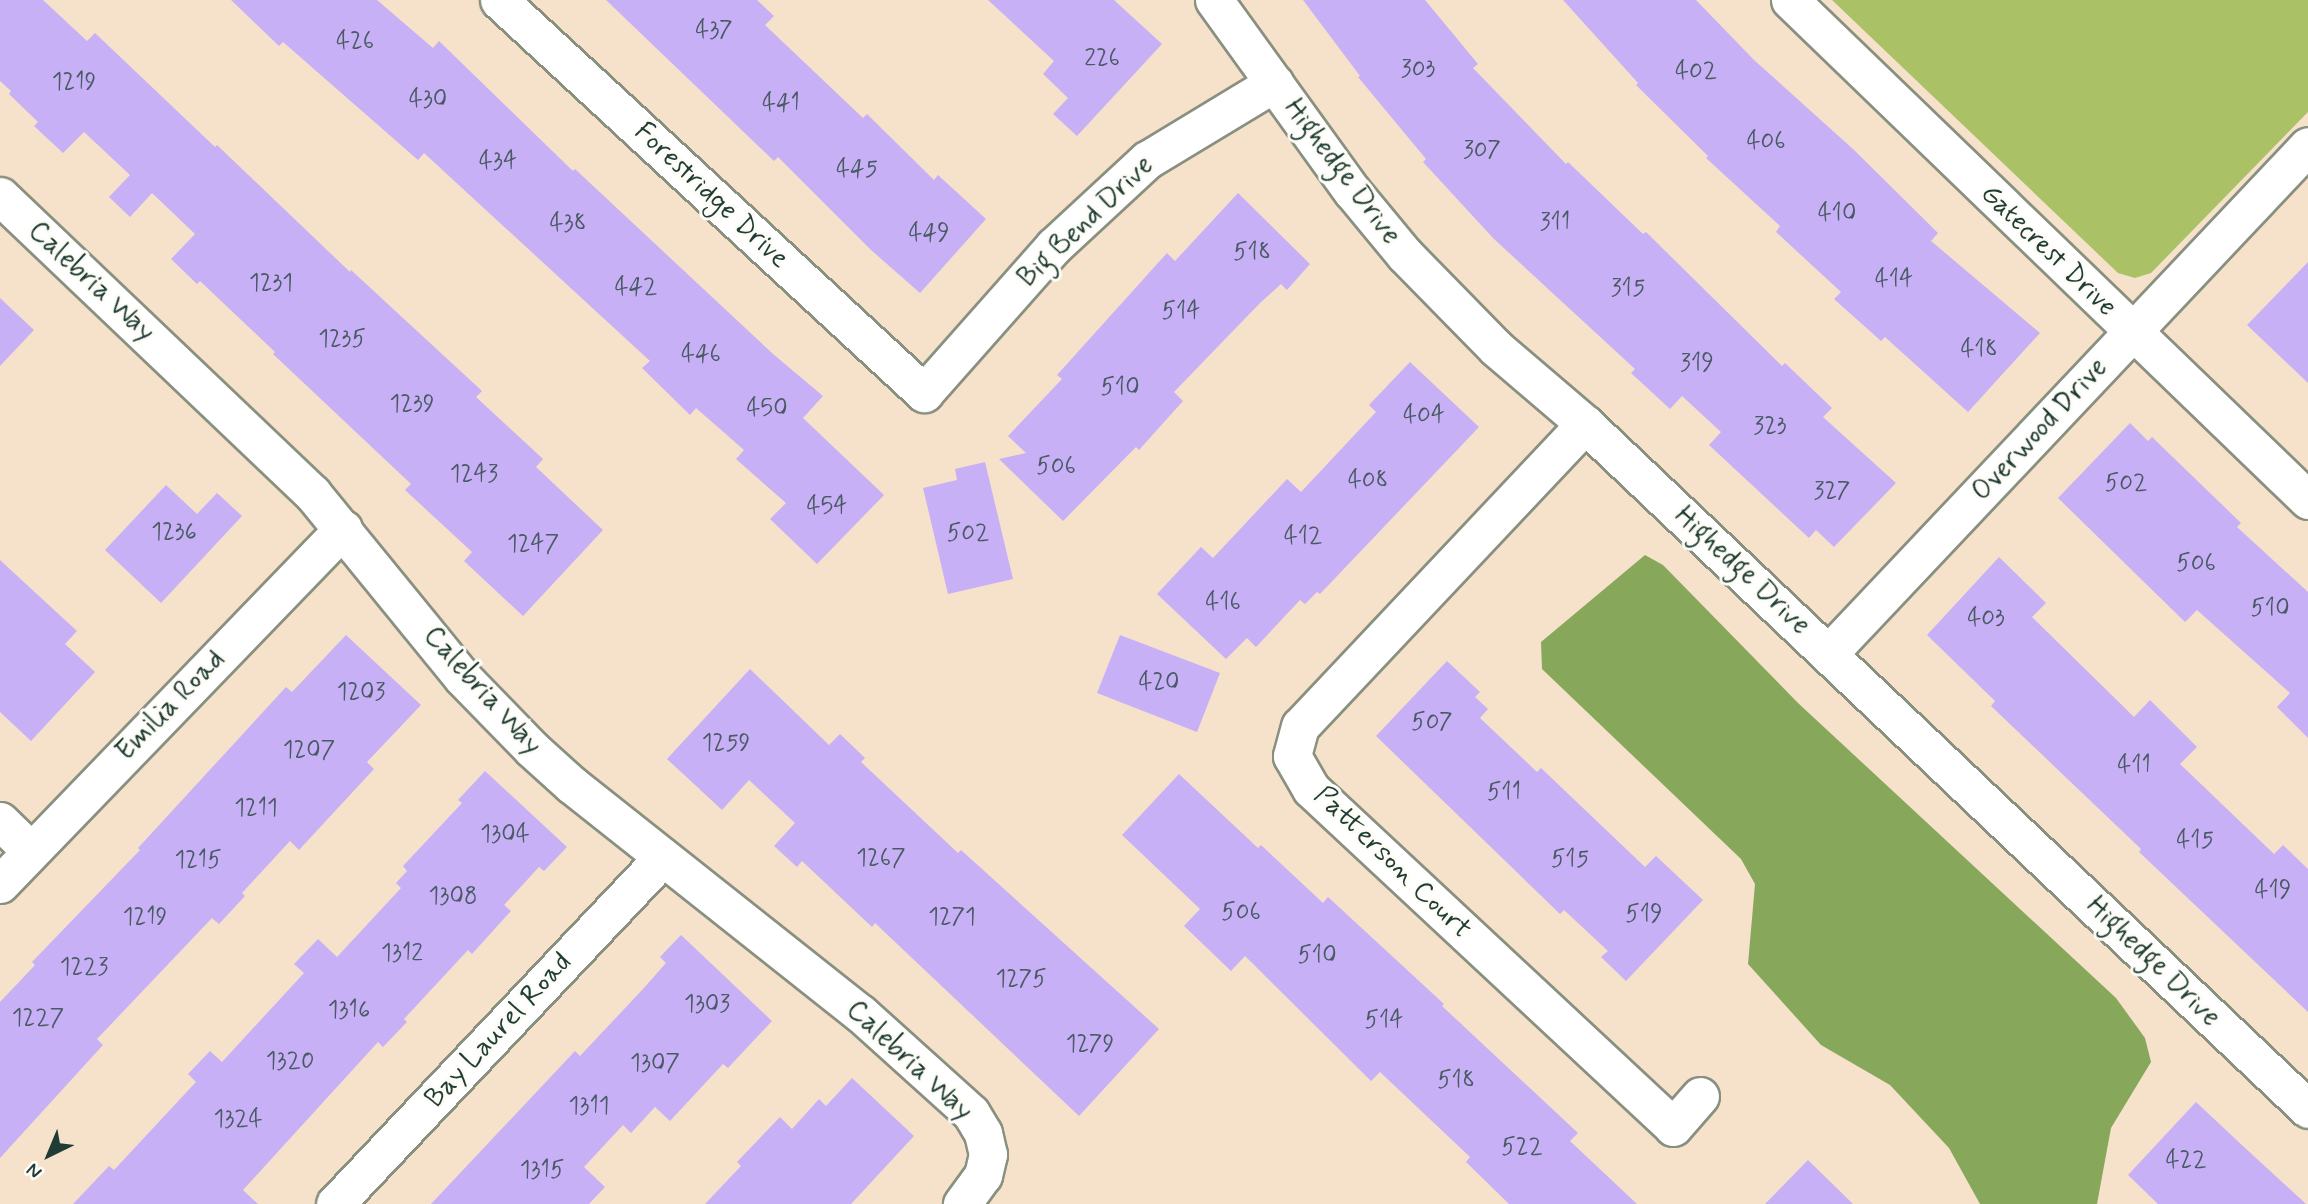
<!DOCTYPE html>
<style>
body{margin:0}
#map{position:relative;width:2308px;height:1204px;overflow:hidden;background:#f6e2cb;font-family:Mynerve,sans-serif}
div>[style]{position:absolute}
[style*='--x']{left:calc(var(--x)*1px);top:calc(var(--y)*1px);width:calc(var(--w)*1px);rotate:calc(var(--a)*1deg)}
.green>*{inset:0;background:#aac166}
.forest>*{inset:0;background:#87a75b}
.building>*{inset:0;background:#c7b0f5}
.roads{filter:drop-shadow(2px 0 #8a9080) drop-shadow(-2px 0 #8a9080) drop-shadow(0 2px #8a9080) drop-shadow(0 -2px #8a9080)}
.minor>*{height:37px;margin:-18.5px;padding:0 18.5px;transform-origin:18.5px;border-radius:18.5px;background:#fff}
span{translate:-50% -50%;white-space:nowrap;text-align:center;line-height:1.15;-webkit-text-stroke:6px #fdfcf7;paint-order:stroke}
.number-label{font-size:24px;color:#495a64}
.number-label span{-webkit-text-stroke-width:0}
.street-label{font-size:28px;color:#1f3d34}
.north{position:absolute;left:14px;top:1120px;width:70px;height:70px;-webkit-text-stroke:5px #fdfcf7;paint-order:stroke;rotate:223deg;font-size:19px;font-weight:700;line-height:28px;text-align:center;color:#1f3d34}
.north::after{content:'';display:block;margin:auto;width:24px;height:32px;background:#1f3d34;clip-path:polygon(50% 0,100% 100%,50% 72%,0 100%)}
</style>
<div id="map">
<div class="green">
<div style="clip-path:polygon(1832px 0,2308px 0,2308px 112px,2151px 273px,2135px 278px,2118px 273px)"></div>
</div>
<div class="forest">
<div style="clip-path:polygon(1645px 555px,1663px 565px,1798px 703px,2116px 998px,2145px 1038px,2151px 1062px,2111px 1128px,2097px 1204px,1980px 1204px,1949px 1148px,1890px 1085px,1821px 1045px,1748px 964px,1755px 884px,1741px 859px,1542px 669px,1541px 642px)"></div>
</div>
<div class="building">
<div style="clip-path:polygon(0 0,43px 0,87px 41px,95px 33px,215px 147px,217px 145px,350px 272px,351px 270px,482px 391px,476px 397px,543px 459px,536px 467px,603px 530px,523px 616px,464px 561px,472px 552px,405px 490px,411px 484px,273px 354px,275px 352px,200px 281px,197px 284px,171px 259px,195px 234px,152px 193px,130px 217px,109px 197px,130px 175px,84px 132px,63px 153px,34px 126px,38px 122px,9px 94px,11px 91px,0 81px)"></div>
<div style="clip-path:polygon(231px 0,377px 0,433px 48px,439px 41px,573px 171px,575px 169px,773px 354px,823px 396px,803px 418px,884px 495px,817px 564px,770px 519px,786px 503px,736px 459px,744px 450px,696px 408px,690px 415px,642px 368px,650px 361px,424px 153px,418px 160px,283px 42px,279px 46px)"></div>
<div style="clip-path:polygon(606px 0,757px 0,774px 16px,765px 25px,863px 118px,867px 114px,934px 180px,938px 175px,986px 219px,920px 293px,871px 250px,778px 157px,774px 161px)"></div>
<div style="clip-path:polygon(988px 0,1114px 0,1162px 44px,1077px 136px,1053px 114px,1068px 98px,1043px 74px,1054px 61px)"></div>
<div style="clip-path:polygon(1303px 0,1425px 0,1478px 64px,1473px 68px,1566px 164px,1568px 162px,1643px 234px,1646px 232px,1782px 366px,1785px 363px,1832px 408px,1823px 417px,1896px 483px,1834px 547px,1816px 530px,1809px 538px,1709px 445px,1721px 432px,1682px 396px,1670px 409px,1631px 373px,1635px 369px,1494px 239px,1423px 162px,1426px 159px,1358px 77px,1360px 76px)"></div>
<div style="clip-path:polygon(1563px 0,1696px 0,1754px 60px,1853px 149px,1938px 233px,1931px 241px,2040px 333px,1968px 412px,1885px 337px,1881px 341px,1834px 299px,1841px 292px,1776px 232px,1780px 226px,1706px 158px,1708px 156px,1636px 85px,1638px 83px)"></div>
<div style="clip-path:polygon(1238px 193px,1310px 264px,1287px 290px,1281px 284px,1260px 303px,1174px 392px,1183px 401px,1139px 450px,1136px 447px,1063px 521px,999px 459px,1026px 453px,1008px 436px,1062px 379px,1057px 375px,1167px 253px,1175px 261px)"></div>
<div style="clip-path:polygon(2308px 262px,2308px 383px,2247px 325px)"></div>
<div style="clip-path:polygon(0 298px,34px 330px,0 366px)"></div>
<div style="clip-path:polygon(1410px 362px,1479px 427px,1320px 594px,1317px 592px,1305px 604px,1300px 600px,1256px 647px,1247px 638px,1226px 659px,1157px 594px,1201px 547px,1213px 558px,1287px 479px,1301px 492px,1376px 412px,1369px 405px)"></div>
<div style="clip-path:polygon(2130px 423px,2148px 441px,2152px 437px,2241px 523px,2237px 527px,2308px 592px,2308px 738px,2277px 707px,2290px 693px,2197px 610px,2185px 622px,2058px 498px)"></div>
<div style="clip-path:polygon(985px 462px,1013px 579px,948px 594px,923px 488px,957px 480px,955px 469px)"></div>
<div style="clip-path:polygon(166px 485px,197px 514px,217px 493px,242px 516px,161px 603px,105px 550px)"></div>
<div style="clip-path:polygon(1999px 557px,2046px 603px,2032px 617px,2134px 717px,2150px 700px,2197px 747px,2180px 764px,2274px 854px,2283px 845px,2308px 869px,2308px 1012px,2139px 852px,2141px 849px,1991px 706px,1995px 701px,1927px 635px)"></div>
<div style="clip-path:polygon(0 560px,77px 631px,65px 644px,95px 672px,31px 741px,0 712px)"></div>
<div style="clip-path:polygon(346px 635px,421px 705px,367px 762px,374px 769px,299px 850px,290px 841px,242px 893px,245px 896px,219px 924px,212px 918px,97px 1039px,103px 1045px,0 1158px,0 1002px,35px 965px,32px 962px,140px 850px,138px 848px,286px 687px,292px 692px)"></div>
<div style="clip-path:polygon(1120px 635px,1220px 673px,1197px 732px,1097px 693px)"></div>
<div style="clip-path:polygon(1447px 661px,1480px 692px,1475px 697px,1488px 709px,1480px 718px,1537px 772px,1541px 768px,1645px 867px,1656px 856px,1703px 900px,1626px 981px,1601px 957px,1608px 951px,1564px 910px,1560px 914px,1376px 736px)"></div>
<div style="clip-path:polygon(750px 669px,829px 745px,840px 734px,865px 758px,861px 762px,958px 853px,961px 850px,1159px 1029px,1079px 1116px,875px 923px,872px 927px,802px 861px,797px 867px,774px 846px,795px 823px,749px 780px,722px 810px,667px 759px)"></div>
<div style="clip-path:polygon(485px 771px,567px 847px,544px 871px,539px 867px,504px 905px,511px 911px,472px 954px,468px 950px,404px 1019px,407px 1022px,383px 1047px,378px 1042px,243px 1190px,258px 1204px,73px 1204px,109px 1166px,114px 1170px,196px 1082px,188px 1074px,210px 1051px,222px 1062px,304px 973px,294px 964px,318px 939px,337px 957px,401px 888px,396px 883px,407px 871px,403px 866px,462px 803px,458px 800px)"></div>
<div style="clip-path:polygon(1179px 774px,1258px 848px,1261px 845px,1323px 903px,1328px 897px,1444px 1004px,1442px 1006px,1578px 1133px,1570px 1141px,1637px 1204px,1509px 1204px,1466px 1162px,1470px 1157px,1380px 1072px,1371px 1081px,1245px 956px,1231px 971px,1184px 926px,1200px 909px,1122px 835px)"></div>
<div style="clip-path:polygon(681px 935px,772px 1021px,728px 1068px,723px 1064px,670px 1121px,655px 1107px,631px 1133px,623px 1125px,584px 1167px,605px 1187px,589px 1204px,431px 1204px,575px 1051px,580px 1056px,643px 989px,666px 963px,660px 957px)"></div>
<div style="clip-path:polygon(852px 1078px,914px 1136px,851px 1204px,705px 1204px,741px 1166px,737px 1162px,780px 1117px,792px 1129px,819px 1099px,826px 1106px)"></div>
<div style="clip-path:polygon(2196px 1102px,2244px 1147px,2306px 1204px,2158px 1204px,2128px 1175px)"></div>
<div style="clip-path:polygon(1808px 1160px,1853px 1204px,1765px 1204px)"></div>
</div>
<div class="roads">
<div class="minor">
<div style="--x:499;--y:0;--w:579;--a:42.76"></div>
<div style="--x:924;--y:393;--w:196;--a:-48.5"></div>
<div style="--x:1054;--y:246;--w:127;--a:-42.8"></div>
<div style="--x:1147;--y:160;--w:149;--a:-31.2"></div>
<div style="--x:1214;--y:0;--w:236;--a:54.2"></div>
<div style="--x:1352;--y:191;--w:83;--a:50.4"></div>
<div style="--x:1405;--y:255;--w:130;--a:45.6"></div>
<div style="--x:1496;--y:348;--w:117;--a:40.5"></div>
<div style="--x:1585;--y:424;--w:996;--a:43.45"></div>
<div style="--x:1790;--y:0;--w:720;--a:43.99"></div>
<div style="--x:0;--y:196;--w:431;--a:43.6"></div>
<div style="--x:312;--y:493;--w:237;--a:50.8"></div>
<div style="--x:462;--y:677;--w:100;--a:45.8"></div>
<div style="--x:532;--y:749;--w:54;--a:42"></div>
<div style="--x:572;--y:785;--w:367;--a:38.4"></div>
<div style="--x:860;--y:1013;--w:149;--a:42"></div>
<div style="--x:971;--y:1113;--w:23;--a:59"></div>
<div style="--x:983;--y:1133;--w:22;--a:77"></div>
<div style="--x:988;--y:1154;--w:22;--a:103"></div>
<div style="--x:983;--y:1175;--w:36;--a:126"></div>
<div style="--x:1585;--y:424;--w:415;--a:133.3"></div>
<div style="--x:1300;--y:726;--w:31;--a:105"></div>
<div style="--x:1292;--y:756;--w:38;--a:60"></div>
<div style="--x:1311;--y:789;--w:495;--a:43"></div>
<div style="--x:1673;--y:1127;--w:41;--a:-48.9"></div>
<div style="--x:1829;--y:653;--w:697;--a:-46.63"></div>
<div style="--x:0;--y:821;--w:43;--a:44.1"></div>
<div style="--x:0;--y:884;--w:494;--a:-46"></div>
<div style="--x:335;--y:1204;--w:477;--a:-46.6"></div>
</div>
</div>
<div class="number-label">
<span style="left:714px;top:31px">437</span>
<span style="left:355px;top:42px">426</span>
<span style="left:1102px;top:59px">226</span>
<span style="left:1418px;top:70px">303</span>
<span style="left:1696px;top:72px">402</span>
<span style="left:74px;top:83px">1219</span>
<span style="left:428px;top:100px">430</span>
<span style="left:781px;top:104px">441</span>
<span style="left:1766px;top:142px">406</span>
<span style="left:1482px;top:151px">307</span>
<span style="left:498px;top:162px">434</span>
<span style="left:857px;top:170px">445</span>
<span style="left:1837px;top:214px">410</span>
<span style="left:1555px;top:223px">311</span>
<span style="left:568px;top:224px">438</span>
<span style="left:929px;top:234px">449</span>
<span style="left:1252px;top:253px">518</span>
<span style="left:1894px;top:280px">414</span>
<span style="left:271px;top:284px">1231</span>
<span style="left:636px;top:288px">442</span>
<span style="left:1628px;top:289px">315</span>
<span style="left:1181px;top:312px">514</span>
<span style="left:342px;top:340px">1235</span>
<span style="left:1979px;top:350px">418</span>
<span style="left:701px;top:355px">446</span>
<span style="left:1697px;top:364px">319</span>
<span style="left:1120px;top:388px">510</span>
<span style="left:412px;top:405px">1239</span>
<span style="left:767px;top:409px">450</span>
<span style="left:1424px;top:416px">404</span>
<span style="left:1770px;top:427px">323</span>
<span style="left:1056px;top:467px">506</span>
<span style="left:474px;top:475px">1243</span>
<span style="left:1368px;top:481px">408</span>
<span style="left:2126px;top:484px">502</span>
<span style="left:1832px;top:492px">327</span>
<span style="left:827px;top:507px">454</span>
<span style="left:174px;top:533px">1236</span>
<span style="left:968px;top:534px">502</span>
<span style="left:1303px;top:537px">412</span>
<span style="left:533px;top:545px">1247</span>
<span style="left:2196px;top:564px">506</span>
<span style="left:1223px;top:603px">416</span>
<span style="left:2270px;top:609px">510</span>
<span style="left:1986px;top:619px">403</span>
<span style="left:1159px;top:683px">420</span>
<span style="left:361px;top:693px">1203</span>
<span style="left:1432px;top:723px">507</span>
<span style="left:726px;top:744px">1259</span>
<span style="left:309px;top:751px">1207</span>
<span style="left:2134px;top:766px">411</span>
<span style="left:1504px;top:793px">511</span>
<span style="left:256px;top:809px">1211</span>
<span style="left:505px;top:835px">1304</span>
<span style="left:2195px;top:841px">415</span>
<span style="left:881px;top:859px">1267</span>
<span style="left:1570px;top:860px">515</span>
<span style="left:198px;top:861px">1215</span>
<span style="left:2273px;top:891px">419</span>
<span style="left:453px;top:897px">1308</span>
<span style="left:1241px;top:913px">506</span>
<span style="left:1644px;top:915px">519</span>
<span style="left:145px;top:918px">1219</span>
<span style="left:952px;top:918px">1271</span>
<span style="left:402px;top:954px">1312</span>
<span style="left:1317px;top:956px">510</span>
<span style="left:84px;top:968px">1223</span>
<span style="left:1021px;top:980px">1275</span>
<span style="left:707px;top:1005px">1303</span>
<span style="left:349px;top:1011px">1316</span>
<span style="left:38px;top:1019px">1227</span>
<span style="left:1384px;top:1021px">514</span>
<span style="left:1090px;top:1045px">1279</span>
<span style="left:290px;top:1062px">1320</span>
<span style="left:655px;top:1064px">1307</span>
<span style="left:1456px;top:1081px">518</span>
<span style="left:589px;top:1107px">1311</span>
<span style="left:238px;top:1120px">1324</span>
<span style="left:1522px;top:1148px">522</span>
<span style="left:2186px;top:1161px">422</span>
<span style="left:542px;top:1171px">1315</span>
</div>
<div class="street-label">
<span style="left:1342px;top:172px;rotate:53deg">Highedge Drive</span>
<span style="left:711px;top:196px;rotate:43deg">Forestridge Drive</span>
<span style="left:1086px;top:222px;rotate:-44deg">Big Bend Drive</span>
<span style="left:2048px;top:251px;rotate:44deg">Gatecrest Drive</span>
<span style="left:91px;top:282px;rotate:43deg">Calebria Way</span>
<span style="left:2040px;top:430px;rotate:-47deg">Overwood Drive</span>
<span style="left:1742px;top:571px;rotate:43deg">Highedge Drive</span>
<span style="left:482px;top:691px;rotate:48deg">Calebria Way</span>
<span style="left:171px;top:706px;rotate:-46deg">Emilia Road</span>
<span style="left:1392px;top:863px;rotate:44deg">Patterson Court</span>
<span style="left:2153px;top:962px;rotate:44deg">Highedge Drive</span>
<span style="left:499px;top:1031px;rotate:-47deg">Bay Laurel Road</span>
<span style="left:909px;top:1061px;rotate:43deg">Calebria Way</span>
</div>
<div class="north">N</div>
</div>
